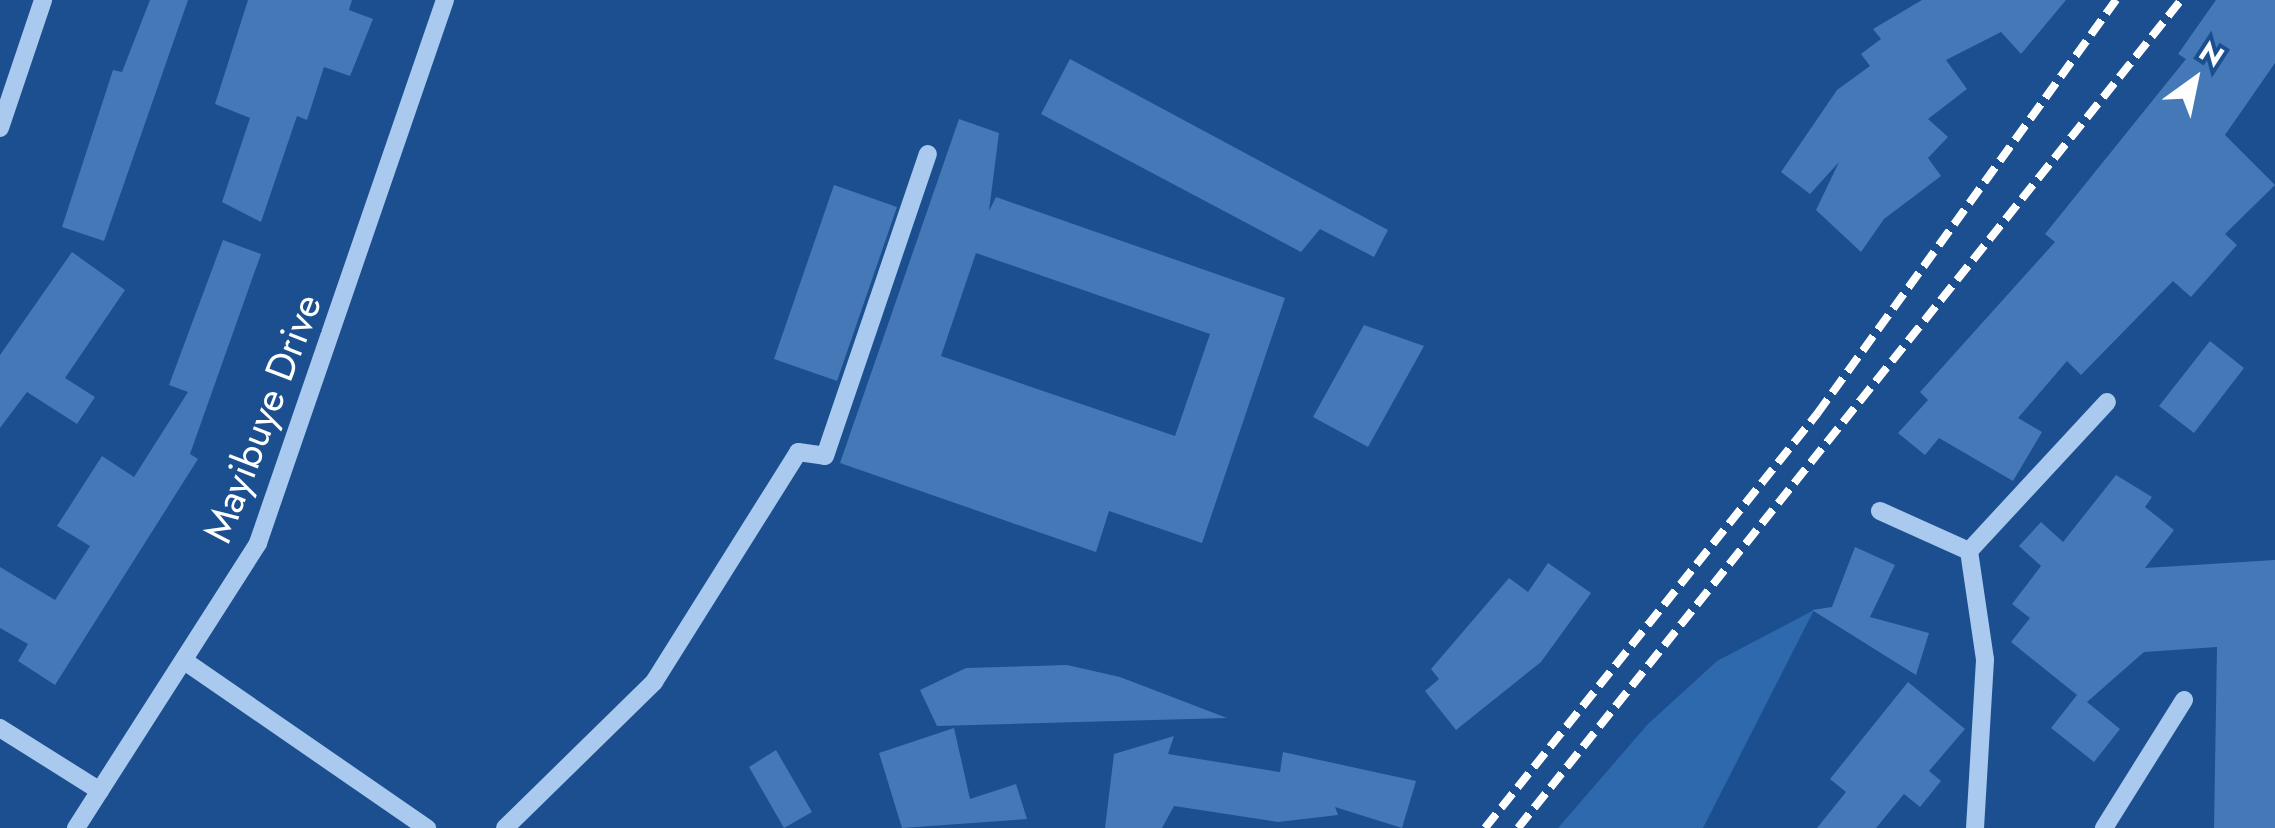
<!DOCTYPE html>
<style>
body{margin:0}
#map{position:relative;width:2275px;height:828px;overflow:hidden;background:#1b4f8f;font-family:Jost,sans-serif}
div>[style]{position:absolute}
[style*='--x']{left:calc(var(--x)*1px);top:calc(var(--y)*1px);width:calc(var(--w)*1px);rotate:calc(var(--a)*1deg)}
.green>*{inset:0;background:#2e69ad}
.building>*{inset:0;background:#4478b7}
.minor>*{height:18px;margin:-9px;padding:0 9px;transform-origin:9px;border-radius:9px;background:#a9c9ee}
.rail>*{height:8px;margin-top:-4px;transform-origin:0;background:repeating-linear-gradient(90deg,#fff 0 18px,transparent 0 26px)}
span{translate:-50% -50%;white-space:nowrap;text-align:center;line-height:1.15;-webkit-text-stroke:8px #1b4f8f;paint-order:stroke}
.street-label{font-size:40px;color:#fff}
.north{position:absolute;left:2145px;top:30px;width:100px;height:100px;-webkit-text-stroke:8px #1b4f8f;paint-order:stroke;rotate:33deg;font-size:28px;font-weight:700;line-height:40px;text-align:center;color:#fff}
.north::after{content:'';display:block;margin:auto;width:35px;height:45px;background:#fff;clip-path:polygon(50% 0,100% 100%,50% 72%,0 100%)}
</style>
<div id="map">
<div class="green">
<div style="clip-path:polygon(1814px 610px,1703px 828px,1558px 828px,1648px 724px,1717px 661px)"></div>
</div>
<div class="building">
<div style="clip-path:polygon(150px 0,188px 0,104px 241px,62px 227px,113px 70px,122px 72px)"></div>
<div style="clip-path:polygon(248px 0,352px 0,349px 10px,373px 19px,350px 76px,324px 67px,307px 120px,297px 116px,261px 222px,222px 202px,250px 118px,215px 104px)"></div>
<div style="clip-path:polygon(1922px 0,2066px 0,2021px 54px,2001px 32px,1946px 60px,1967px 89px,1928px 119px,1948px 137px,1928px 158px,1941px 176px,1884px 219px,1861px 252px,1816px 210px,1839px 162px,1810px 194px,1781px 172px,1837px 90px,1870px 66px,1861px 54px,1881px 39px,1873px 29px)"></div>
<div style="clip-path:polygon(2216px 0,2275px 0,2275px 63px,2225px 135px,2275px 185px,2225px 234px,2237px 245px,2191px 297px,2173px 281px,2081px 375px,2067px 361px,2018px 418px,2042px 432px,2013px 481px,1939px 438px,1925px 455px,1898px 433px,1928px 400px,1920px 392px,2055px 242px,2045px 234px,2186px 59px,2178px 54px)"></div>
<div style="clip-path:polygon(1070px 59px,1388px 230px,1374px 257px,1320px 229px,1301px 252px,1041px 114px)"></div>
<div style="clip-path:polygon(evenodd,959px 119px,999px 133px,989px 211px,996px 197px,1285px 298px,1202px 543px,1109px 511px,1096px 552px,840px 463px,959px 119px,976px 253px,1210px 334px,1175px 436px,941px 356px,976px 253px)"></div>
<div style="clip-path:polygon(834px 185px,897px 207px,837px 381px,774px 359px)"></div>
<div style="clip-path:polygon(223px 240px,261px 254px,190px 454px,198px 459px,55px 685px,18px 661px,28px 644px,0 628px,0 567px,55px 600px,90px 546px,57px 526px,102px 456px,134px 477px,188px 392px,169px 385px)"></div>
<div style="clip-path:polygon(72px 252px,125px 290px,65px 378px,95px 397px,77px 424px,27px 392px,0 428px,0 355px)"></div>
<div style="clip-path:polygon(1364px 325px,1424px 346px,1368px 447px,1313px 417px)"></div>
<div style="clip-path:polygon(2210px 341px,2244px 368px,2194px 433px,2159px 406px)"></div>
<div style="clip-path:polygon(2116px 475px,2152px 497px,2145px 507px,2174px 530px,2145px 568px,2275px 560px,2275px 828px,2214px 828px,2217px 647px,2144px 652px,2087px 702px,2120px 729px,2094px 762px,2051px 728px,2077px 695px,2011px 642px,2030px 618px,2012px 604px,2041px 566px,2019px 546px,2041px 522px,2063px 542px)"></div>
<div style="clip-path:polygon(1855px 547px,1895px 565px,1870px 617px,1929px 633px,1916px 675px,1812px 610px,1832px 607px)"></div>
<div style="clip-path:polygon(1548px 563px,1591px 593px,1541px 662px,1456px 730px,1425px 691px,1439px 679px,1431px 669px,1509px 578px,1528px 592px)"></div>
<div style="clip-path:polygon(1067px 665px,1120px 677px,1227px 718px,937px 726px,920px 690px,966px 668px)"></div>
<div style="clip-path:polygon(1908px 682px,1965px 729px,1929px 771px,1941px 781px,1920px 807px,1904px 794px,1876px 828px,1817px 828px,1846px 792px,1830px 779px)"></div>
<div style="clip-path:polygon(954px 728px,970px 799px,1016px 784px,1027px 819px,902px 828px,879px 753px)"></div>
<div style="clip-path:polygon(1174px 736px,1168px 754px,1280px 772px,1283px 752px,1416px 781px,1402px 828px,1335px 807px,1338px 815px,1278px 822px,1174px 806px,1162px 828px,1105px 828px,1114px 754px)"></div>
<div style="clip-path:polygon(776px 750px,812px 812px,784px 828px,749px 767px)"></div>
</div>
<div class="minor">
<div style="--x:0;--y:128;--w:135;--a:-71.4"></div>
<div style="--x:1880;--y:511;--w:98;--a:24.2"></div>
<div style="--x:1969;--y:551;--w:110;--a:81.6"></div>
<div style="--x:1985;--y:660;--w:168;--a:93.4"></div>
<div style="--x:1969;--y:551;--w:203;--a:-47.2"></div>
<div style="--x:186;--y:662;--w:293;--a:34.6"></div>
<div style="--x:0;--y:728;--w:118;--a:32.2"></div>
<div style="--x:76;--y:828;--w:338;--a:-57.4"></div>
<div style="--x:258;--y:543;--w:574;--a:-71"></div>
<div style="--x:505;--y:828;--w:209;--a:-44.4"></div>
<div style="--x:654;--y:682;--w:271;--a:-57.9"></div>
<div style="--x:798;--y:452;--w:27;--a:8"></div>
<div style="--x:825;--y:456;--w:319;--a:-71.2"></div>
<div style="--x:2104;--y:828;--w:151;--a:-58"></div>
</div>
<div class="rail">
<div style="--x:1485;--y:828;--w:531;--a:-51.27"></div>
<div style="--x:1817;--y:414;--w:511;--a:-54.16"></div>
<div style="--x:1518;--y:828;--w:1061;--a:-51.31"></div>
</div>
<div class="street-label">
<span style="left:262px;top:418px;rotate:-69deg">Mayibuye Drive</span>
</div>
<div class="north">N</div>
</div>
